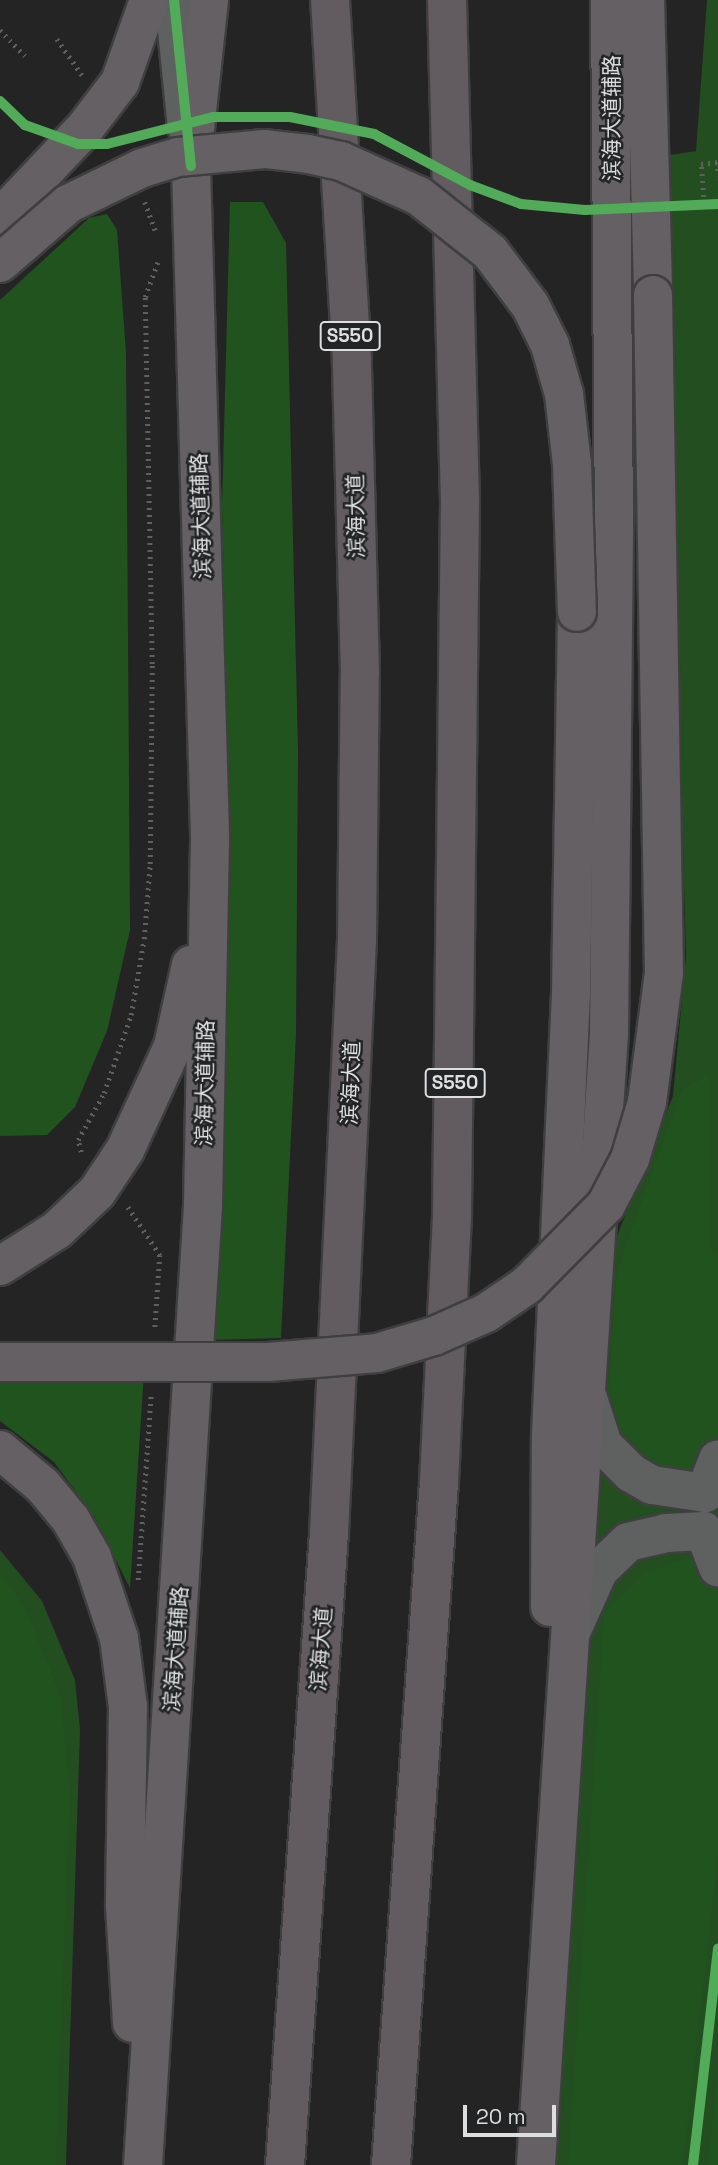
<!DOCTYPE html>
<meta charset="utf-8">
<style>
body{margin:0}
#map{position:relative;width:718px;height:2165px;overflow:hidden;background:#242425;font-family:"Space Grotesk","Noto Sans SC",sans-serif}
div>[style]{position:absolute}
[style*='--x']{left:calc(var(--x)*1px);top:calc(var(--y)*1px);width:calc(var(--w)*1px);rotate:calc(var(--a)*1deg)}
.green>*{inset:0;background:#224e20}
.forest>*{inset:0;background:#21531e}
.path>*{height:4.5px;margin-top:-2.25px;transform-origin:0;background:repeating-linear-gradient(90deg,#606061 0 2px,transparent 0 7px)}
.roads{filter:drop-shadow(2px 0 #3f3f40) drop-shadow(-2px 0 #3f3f40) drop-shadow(0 2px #3f3f40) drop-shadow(0 -2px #3f3f40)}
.minor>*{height:38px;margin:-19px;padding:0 19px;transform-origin:19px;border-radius:19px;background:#5f6060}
.major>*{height:38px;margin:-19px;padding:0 19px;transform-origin:19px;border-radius:19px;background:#646063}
.highway>*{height:38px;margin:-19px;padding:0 19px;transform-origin:19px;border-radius:19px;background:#625b60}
.bridges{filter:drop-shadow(2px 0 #3f3f40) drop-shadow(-2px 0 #3f3f40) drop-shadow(0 2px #3f3f40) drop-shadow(0 -2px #3f3f40)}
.major-bridge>*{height:38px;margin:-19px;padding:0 19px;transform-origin:19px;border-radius:19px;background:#646063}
.cycleway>*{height:10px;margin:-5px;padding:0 5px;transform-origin:5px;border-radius:5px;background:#51ab58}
span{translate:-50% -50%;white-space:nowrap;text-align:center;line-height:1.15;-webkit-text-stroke:5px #232426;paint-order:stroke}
.shield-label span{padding:2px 5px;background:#232426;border:2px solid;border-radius:5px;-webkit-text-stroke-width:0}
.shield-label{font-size:19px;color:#dddedf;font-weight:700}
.street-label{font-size:21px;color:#dddedf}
.scale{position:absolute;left:463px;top:2105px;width:93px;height:32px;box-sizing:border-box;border:4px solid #dddedf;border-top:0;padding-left:9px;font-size:21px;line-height:24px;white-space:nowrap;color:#dddedf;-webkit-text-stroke:5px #232426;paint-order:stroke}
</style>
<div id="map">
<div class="green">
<div style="clip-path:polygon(707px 0,718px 0,718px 2165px,552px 2165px,605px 1266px,673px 1096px,686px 956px,664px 156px,696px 151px)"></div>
<div style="clip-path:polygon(0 1550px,42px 1601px,75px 1680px,80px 1730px,66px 2165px,0 2165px)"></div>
</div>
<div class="forest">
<div style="clip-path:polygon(230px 202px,263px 202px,286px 243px,298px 750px,296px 1034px,281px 1338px,209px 1340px,228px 761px,222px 507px)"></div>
<div style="clip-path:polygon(107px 214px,117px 230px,126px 352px,130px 930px,107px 1031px,75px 1107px,47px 1135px,0 1136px,0 300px,89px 218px)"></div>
<div style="clip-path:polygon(709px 1075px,711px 1250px,718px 1253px,718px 1441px,702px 1478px,645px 1465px,606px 1421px,617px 1270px,682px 1089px)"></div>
<div style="clip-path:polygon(0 1370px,144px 1372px,130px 1588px,94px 1516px,54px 1462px,0 1421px)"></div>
<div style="clip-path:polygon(697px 1555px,718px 1590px,718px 1857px,683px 2165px,568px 2165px,604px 1612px,645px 1573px)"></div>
<div style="clip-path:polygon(0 1572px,26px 1609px,61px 1697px,70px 1792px,56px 2165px,0 2165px)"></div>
<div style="clip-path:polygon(718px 2074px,718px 2165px,707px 2165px)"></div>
</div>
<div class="path">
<div style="--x:0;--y:30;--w:36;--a:46"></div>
<div style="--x:57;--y:39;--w:44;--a:55.2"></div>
<div style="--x:145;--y:202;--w:33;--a:70"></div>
<div style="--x:704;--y:204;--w:40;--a:-94.3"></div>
<div style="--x:701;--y:164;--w:17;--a:-7"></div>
<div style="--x:718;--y:162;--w:14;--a:90"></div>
<div style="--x:81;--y:1152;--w:12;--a:-104"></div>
<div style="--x:78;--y:1140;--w:54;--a:-61"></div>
<div style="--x:104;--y:1093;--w:83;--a:-70.9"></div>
<div style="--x:131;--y:1015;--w:77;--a:-80.3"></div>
<div style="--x:144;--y:939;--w:75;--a:-85.4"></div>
<div style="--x:150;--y:864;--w:200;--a:-89.4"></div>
<div style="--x:152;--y:664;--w:367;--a:-91.1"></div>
<div style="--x:145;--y:297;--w:37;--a:-70"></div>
<div style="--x:128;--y:1207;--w:58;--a:56.3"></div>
<div style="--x:160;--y:1255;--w:73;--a:93.9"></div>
<div style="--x:138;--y:1580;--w:184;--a:-86"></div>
</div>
<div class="roads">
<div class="minor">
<div style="--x:174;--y:0;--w:128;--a:84.2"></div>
<div style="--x:588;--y:1398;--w:49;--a:72.3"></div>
<div style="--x:603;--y:1445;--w:40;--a:45"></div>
<div style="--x:631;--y:1473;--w:24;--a:30"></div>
<div style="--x:652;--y:1485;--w:54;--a:8.6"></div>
<div style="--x:705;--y:1493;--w:36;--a:-69"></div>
<div style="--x:572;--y:1630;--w:66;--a:-65.8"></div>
<div style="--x:599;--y:1570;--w:40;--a:-44"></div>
<div style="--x:628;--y:1542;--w:39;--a:-13"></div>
<div style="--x:666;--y:1533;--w:38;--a:-3"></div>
<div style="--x:704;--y:1531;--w:39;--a:69"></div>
</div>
<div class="major">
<div style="--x:645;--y:0;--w:295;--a:88.4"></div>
<div style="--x:0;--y:218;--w:124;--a:-46.6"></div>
<div style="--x:85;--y:128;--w:58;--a:-52.7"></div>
<div style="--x:120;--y:82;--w:87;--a:-70.5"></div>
<div style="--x:0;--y:1266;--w:67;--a:-32.3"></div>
<div style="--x:57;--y:1230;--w:55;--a:-43.5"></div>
<div style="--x:97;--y:1192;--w:50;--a:-56.3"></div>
<div style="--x:125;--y:1150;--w:115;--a:-65.2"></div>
<div style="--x:173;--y:1046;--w:83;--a:-77.5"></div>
<div style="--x:0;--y:1450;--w:56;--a:39.9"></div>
<div style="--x:43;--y:1486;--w:44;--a:50.5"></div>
<div style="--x:71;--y:1520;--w:43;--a:60.4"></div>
<div style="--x:92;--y:1557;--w:85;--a:71.6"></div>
<div style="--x:119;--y:1638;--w:70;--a:82.6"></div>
<div style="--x:128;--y:1707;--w:198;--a:90.9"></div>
<div style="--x:125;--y:1905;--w:118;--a:86.6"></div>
<div style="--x:550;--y:1607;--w:173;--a:-89.7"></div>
<div style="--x:551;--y:1434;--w:440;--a:-87.4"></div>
<div style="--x:571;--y:994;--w:382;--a:-89.1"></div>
<div style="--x:143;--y:2165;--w:962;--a:-86.42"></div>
<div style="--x:203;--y:1205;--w:370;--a:-88.9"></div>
<div style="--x:210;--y:835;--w:669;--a:-91.63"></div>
<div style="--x:191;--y:166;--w:167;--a:-83.8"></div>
<div style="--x:536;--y:2165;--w:1134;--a:-86.31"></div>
<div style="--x:609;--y:1033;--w:501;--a:-89.43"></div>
<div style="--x:614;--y:532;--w:532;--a:-90.43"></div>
</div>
<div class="highway">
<div style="--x:285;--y:2165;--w:634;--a:-86.02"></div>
<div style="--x:329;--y:1533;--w:594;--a:-87.3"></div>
<div style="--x:357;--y:940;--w:267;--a:-89.4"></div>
<div style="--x:360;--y:673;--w:314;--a:-91.5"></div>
<div style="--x:352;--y:359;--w:360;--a:-93.5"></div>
<div style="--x:391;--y:2165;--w:685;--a:-85.98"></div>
<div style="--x:439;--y:1482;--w:267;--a:-87.2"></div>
<div style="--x:452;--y:1215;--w:713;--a:-89.36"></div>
<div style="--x:460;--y:502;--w:502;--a:-91.48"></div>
</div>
</div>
<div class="bridges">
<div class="major-bridge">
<div style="--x:0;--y:263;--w:90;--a:-40.9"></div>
<div style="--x:68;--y:204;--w:82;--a:-25.9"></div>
<div style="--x:142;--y:168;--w:38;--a:-17"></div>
<div style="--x:178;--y:157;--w:87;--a:-5.3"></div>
<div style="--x:265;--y:149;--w:43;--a:6.6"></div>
<div style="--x:308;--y:154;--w:34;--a:12"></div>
<div style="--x:341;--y:161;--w:85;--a:24.2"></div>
<div style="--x:419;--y:196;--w:90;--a:38.3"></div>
<div style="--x:490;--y:252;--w:66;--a:53"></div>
<div style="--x:530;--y:305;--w:45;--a:63.4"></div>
<div style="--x:550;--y:345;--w:51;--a:74.1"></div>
<div style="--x:564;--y:394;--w:70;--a:83.5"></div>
<div style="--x:572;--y:464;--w:148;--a:88.1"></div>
<div style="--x:0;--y:1362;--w:268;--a:0"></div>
<div style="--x:268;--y:1362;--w:109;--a:-4.7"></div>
<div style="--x:377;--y:1353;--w:59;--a:-16.6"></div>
<div style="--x:434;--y:1336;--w:57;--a:-23.9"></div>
<div style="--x:486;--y:1313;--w:50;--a:-34.3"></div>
<div style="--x:527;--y:1285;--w:112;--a:-45.4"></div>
<div style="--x:606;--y:1205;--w:52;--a:-62.4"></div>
<div style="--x:630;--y:1159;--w:59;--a:-73.4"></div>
<div style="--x:647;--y:1102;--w:130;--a:-82.5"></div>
<div style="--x:664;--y:973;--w:678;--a:-90.93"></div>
</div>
</div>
<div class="cycleway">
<div style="--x:174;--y:0;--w:167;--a:84.2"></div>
<div style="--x:0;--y:101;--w:35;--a:44"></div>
<div style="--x:25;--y:125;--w:56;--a:19.7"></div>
<div style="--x:78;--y:144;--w:29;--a:0"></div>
<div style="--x:107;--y:144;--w:109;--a:-14.3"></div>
<div style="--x:213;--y:117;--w:77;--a:0"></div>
<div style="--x:290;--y:117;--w:86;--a:11.4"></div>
<div style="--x:374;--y:134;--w:109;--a:28"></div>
<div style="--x:470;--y:185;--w:54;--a:20.4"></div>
<div style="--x:521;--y:204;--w:64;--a:5.4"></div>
<div style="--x:585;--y:210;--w:133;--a:-2.6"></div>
<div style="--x:693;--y:2165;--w:218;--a:-83.4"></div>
</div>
<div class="shield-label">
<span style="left:350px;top:336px">S550</span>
<span style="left:455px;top:1083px">S550</span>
</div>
<div class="street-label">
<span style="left:612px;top:118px;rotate:-90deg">滨海大道辅路</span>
<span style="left:201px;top:516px;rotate:-92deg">滨海大道辅路</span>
<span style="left:356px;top:516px;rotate:-91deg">滨海大道</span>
<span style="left:205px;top:1083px;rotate:-89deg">滨海大道辅路</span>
<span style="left:351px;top:1083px;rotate:-88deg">滨海大道</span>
<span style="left:176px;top:1649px;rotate:-86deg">滨海大道辅路</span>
<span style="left:321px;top:1649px;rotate:-86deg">滨海大道</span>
</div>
<div class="scale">20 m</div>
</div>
